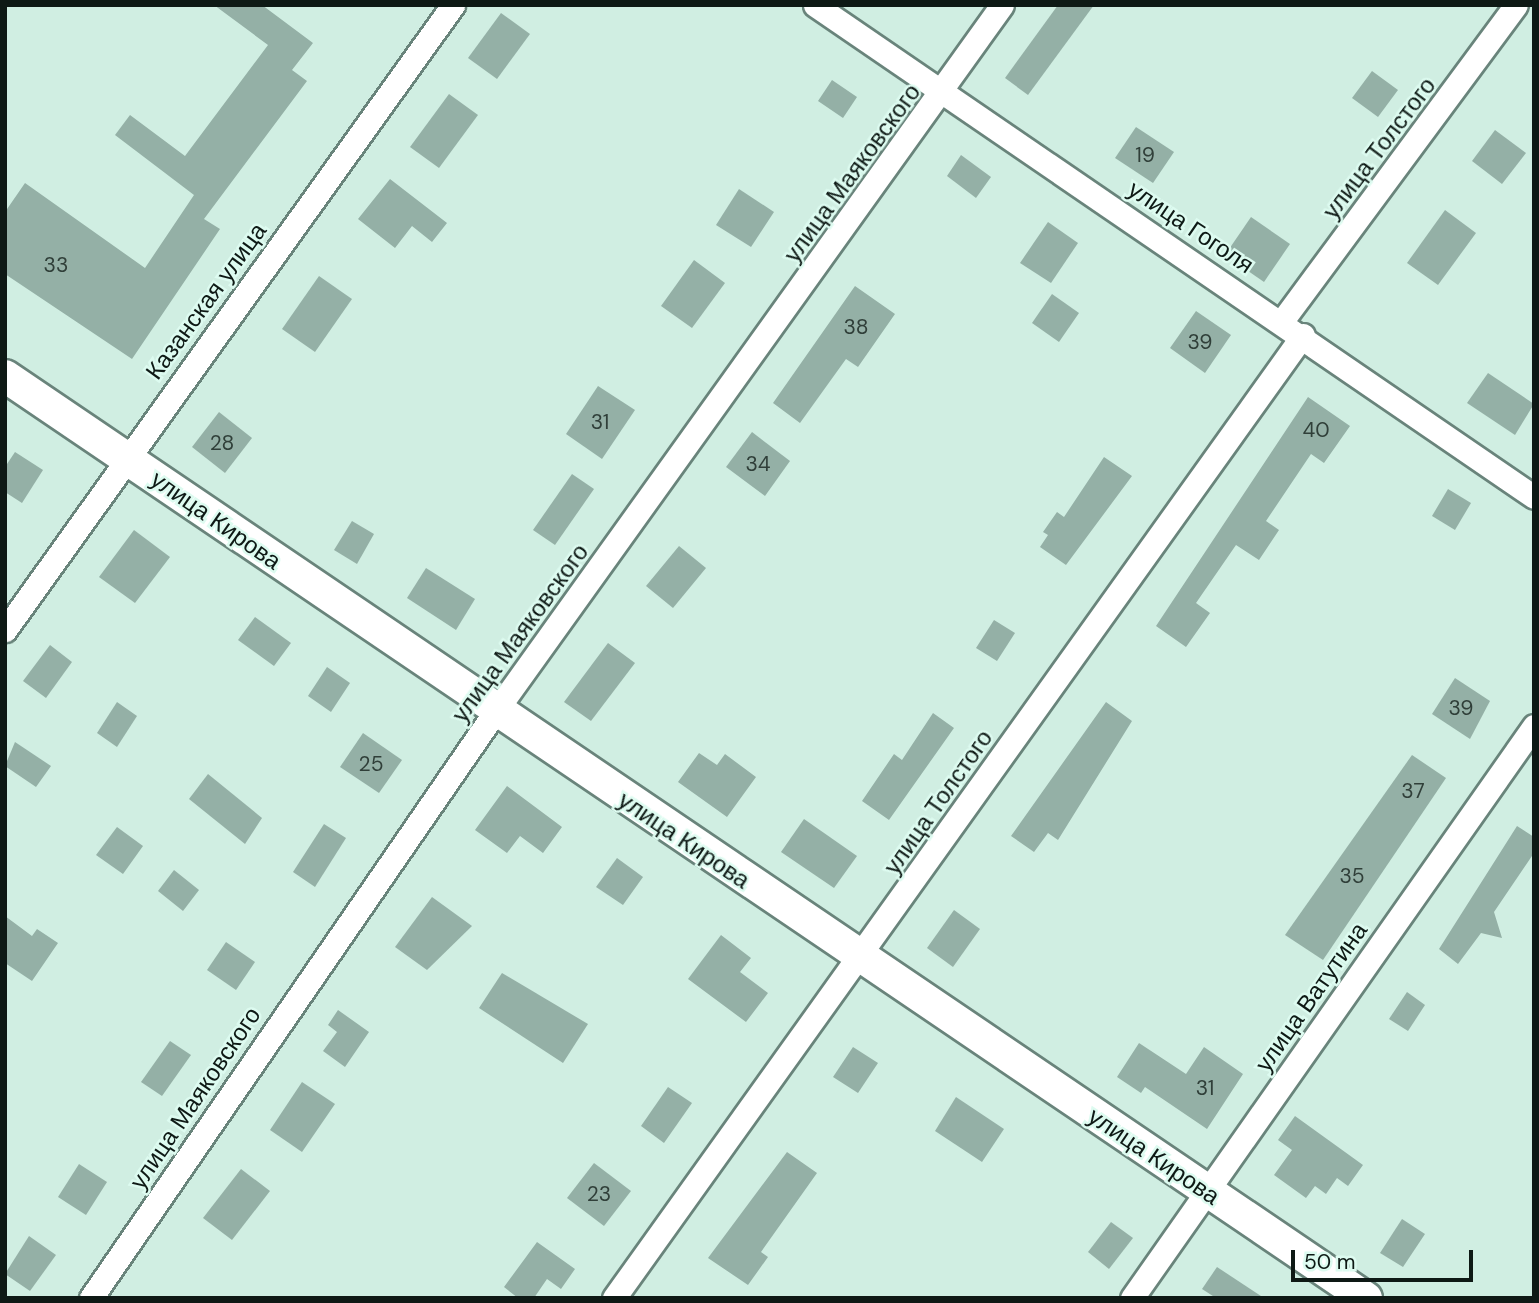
<!DOCTYPE html>
<meta charset="utf-8">
<style>
body{margin:0}
#map{position:relative;width:1539px;height:1303px;overflow:hidden;background:#d0eee2;font-family:"DM Sans",sans-serif}
div>[style]{position:absolute}
[style*='--x']{left:calc(var(--x)*1px);top:calc(var(--y)*1px);width:calc(var(--w)*1px);rotate:calc(var(--a)*1deg)}
.building>*{inset:0;background:#94b0a6}
.roads{filter:drop-shadow(2px 0 #69847b) drop-shadow(-2px 0 #69847b) drop-shadow(0 2px #69847b) drop-shadow(0 -2px #69847b)}
.street>*{height:23px;margin:-11.5px;padding:0 11.5px;transform-origin:11.5px;border-radius:11.5px;background:#fff}
.secondary>*{height:32px;margin:-16px;padding:0 16px;transform-origin:16px;border-radius:16px;background:#fff}
span{translate:-50% -50%;white-space:nowrap;text-align:center;line-height:1.15;-webkit-text-stroke:5px #ddfbf0;paint-order:stroke}
.number-label{font-size:21px;color:#303f39}
.number-label span{-webkit-text-stroke-width:0}
.street-label{font-size:24px;color:#0e1915}
.frame{position:absolute;inset:0;border:7px solid #0e1915;pointer-events:none}
.scale{position:absolute;left:1291px;top:1250px;width:182px;height:32px;box-sizing:border-box;border:4px solid #0e1915;border-top:0;padding-left:9px;font-size:21px;line-height:24px;white-space:nowrap;color:#0e1915;-webkit-text-stroke:5px #ddfbf0;paint-order:stroke}
</style>
<div id="map">
<div class="building">
<div style="clip-path:polygon(214px 5px,262px 5px,313px 43px,292px 70px,307px 81px,204px 219px,220px 229px,132px 359px,5px 274px,5px 212px,25px 183px,145px 268px,194px 195px,115px 135px,130px 115px,185px 156px,268px 45px)"></div>
<div style="clip-path:polygon(1058px 5px,1094px 5px,1028px 95px,1005px 78px)"></div>
<div style="clip-path:polygon(501px 13px,530px 34px,497px 79px,468px 58px)"></div>
<div style="clip-path:polygon(1372px 71px,1398px 90px,1378px 117px,1352px 98px)"></div>
<div style="clip-path:polygon(832px 80px,857px 97px,843px 118px,818px 101px)"></div>
<div style="clip-path:polygon(449px 94px,478px 115px,439px 168px,410px 147px)"></div>
<div style="clip-path:polygon(1136px 127px,1174px 152px,1153px 183px,1115px 158px)"></div>
<div style="clip-path:polygon(1495px 130px,1526px 153px,1502px 184px,1472px 161px)"></div>
<div style="clip-path:polygon(961px 155px,991px 177px,976px 198px,947px 176px)"></div>
<div style="clip-path:polygon(390px 179px,447px 223px,432px 242px,412px 226px,395px 248px,358px 219px)"></div>
<div style="clip-path:polygon(739px 189px,774px 212px,751px 247px,716px 225px)"></div>
<div style="clip-path:polygon(1445px 210px,1476px 233px,1438px 285px,1407px 263px)"></div>
<div style="clip-path:polygon(1251px 217px,1290px 244px,1264px 282px,1225px 255px)"></div>
<div style="clip-path:polygon(1048px 222px,1078px 243px,1051px 283px,1020px 263px)"></div>
<div style="clip-path:polygon(694px 260px,725px 283px,692px 328px,661px 306px)"></div>
<div style="clip-path:polygon(319px 276px,352px 299px,315px 352px,282px 329px)"></div>
<div style="clip-path:polygon(855px 286px,895px 314px,858px 367px,846px 359px,800px 423px,773px 403px)"></div>
<div style="clip-path:polygon(1052px 294px,1079px 313px,1059px 342px,1032px 323px)"></div>
<div style="clip-path:polygon(1196px 311px,1231px 335px,1205px 373px,1170px 348px)"></div>
<div style="clip-path:polygon(1488px 373px,1534px 404px,1515px 435px,1467px 403px)"></div>
<div style="clip-path:polygon(598px 386px,635px 410px,602px 459px,566px 434px)"></div>
<div style="clip-path:polygon(1308px 397px,1350px 426px,1324px 463px,1311px 454px,1266px 521px,1279px 530px,1259px 560px,1236px 545px,1196px 603px,1210px 613px,1186px 647px,1156px 626px)"></div>
<div style="clip-path:polygon(219px 412px,252px 438px,225px 473px,192px 447px)"></div>
<div style="clip-path:polygon(752px 432px,790px 461px,765px 496px,726px 467px)"></div>
<div style="clip-path:polygon(15px 452px,43px 470px,22px 503px,5px 492px,5px 467px)"></div>
<div style="clip-path:polygon(1104px 457px,1132px 476px,1066px 565px,1040px 547px,1048px 535px,1043px 532px,1057px 512px,1064px 517px)"></div>
<div style="clip-path:polygon(572px 474px,594px 489px,555px 545px,533px 530px)"></div>
<div style="clip-path:polygon(1448px 489px,1471px 503px,1455px 530px,1432px 516px)"></div>
<div style="clip-path:polygon(352px 521px,374px 534px,357px 564px,334px 550px)"></div>
<div style="clip-path:polygon(134px 530px,170px 557px,135px 603px,99px 577px)"></div>
<div style="clip-path:polygon(679px 546px,706px 568px,673px 608px,646px 586px)"></div>
<div style="clip-path:polygon(426px 568px,475px 599px,456px 630px,407px 598px)"></div>
<div style="clip-path:polygon(255px 617px,291px 643px,274px 666px,238px 640px)"></div>
<div style="clip-path:polygon(994px 620px,1015px 633px,997px 661px,976px 648px)"></div>
<div style="clip-path:polygon(608px 643px,635px 663px,591px 721px,564px 702px)"></div>
<div style="clip-path:polygon(50px 645px,72px 662px,46px 698px,23px 681px)"></div>
<div style="clip-path:polygon(327px 667px,350px 683px,331px 712px,308px 696px)"></div>
<div style="clip-path:polygon(1455px 678px,1490px 701px,1470px 739px,1432px 714px)"></div>
<div style="clip-path:polygon(117px 702px,137px 716px,117px 747px,97px 733px)"></div>
<div style="clip-path:polygon(1106px 702px,1132px 721px,1058px 840px,1048px 833px,1034px 852px,1011px 836px)"></div>
<div style="clip-path:polygon(933px 713px,954px 728px,889px 820px,862px 801px,894px 754px,902px 760px)"></div>
<div style="clip-path:polygon(363px 733px,402px 760px,379px 793px,340px 767px)"></div>
<div style="clip-path:polygon(15px 742px,51px 766px,36px 787px,5px 766px)"></div>
<div style="clip-path:polygon(699px 753px,717px 765px,725px 754px,756px 777px,727px 817px,678px 782px)"></div>
<div style="clip-path:polygon(1412px 755px,1446px 778px,1323px 960px,1285px 935px)"></div>
<div style="clip-path:polygon(208px 774px,262px 818px,245px 844px,189px 799px)"></div>
<div style="clip-path:polygon(507px 786px,562px 827px,543px 853px,520px 836px,507px 853px,475px 830px)"></div>
<div style="clip-path:polygon(804px 819px,857px 856px,834px 888px,781px 852px)"></div>
<div style="clip-path:polygon(324px 824px,346px 838px,315px 887px,293px 872px)"></div>
<div style="clip-path:polygon(1517px 826px,1534px 837px,1534px 853px,1494px 912px,1502px 938px,1481px 933px,1458px 964px,1439px 949px)"></div>
<div style="clip-path:polygon(117px 827px,143px 846px,123px 874px,96px 855px)"></div>
<div style="clip-path:polygon(617px 858px,643px 877px,623px 905px,596px 887px)"></div>
<div style="clip-path:polygon(174px 870px,199px 890px,183px 911px,158px 891px)"></div>
<div style="clip-path:polygon(432px 897px,472px 926px,427px 970px,395px 947px)"></div>
<div style="clip-path:polygon(954px 910px,980px 929px,953px 967px,927px 948px)"></div>
<div style="clip-path:polygon(5px 916px,32px 936px,37px 929px,58px 943px,32px 981px,5px 963px)"></div>
<div style="clip-path:polygon(721px 935px,751px 958px,740px 972px,768px 993px,746px 1022px,688px 979px)"></div>
<div style="clip-path:polygon(226px 942px,255px 962px,236px 990px,207px 970px)"></div>
<div style="clip-path:polygon(502px 973px,588px 1024px,563px 1063px,479px 1008px)"></div>
<div style="clip-path:polygon(1407px 992px,1425px 1005px,1408px 1031px,1389px 1019px)"></div>
<div style="clip-path:polygon(338px 1010px,369px 1032px,345px 1067px,323px 1051px,337px 1032px,328px 1025px)"></div>
<div style="clip-path:polygon(170px 1041px,191px 1055px,162px 1096px,141px 1082px)"></div>
<div style="clip-path:polygon(1139px 1043px,1186px 1074px,1204px 1047px,1243px 1074px,1207px 1129px,1145px 1087px,1141px 1093px,1117px 1077px)"></div>
<div style="clip-path:polygon(853px 1047px,878px 1063px,858px 1093px,833px 1077px)"></div>
<div style="clip-path:polygon(302px 1082px,335px 1104px,302px 1152px,270px 1130px)"></div>
<div style="clip-path:polygon(668px 1087px,692px 1103px,664px 1143px,641px 1126px)"></div>
<div style="clip-path:polygon(956px 1097px,1004px 1129px,982px 1162px,935px 1131px)"></div>
<div style="clip-path:polygon(1295px 1116px,1363px 1165px,1348px 1186px,1337px 1178px,1326px 1194px,1315px 1186px,1306px 1198px,1274px 1175px,1292px 1150px,1278px 1140px)"></div>
<div style="clip-path:polygon(787px 1152px,817px 1173px,761px 1252px,768px 1257px,748px 1285px,708px 1258px)"></div>
<div style="clip-path:polygon(594px 1163px,631px 1191px,604px 1226px,567px 1198px)"></div>
<div style="clip-path:polygon(79px 1164px,107px 1182px,86px 1215px,58px 1197px)"></div>
<div style="clip-path:polygon(241px 1169px,270px 1191px,232px 1240px,203px 1218px)"></div>
<div style="clip-path:polygon(1402px 1219px,1425px 1234px,1403px 1267px,1380px 1253px)"></div>
<div style="clip-path:polygon(1111px 1222px,1133px 1238px,1109px 1269px,1088px 1252px)"></div>
<div style="clip-path:polygon(29px 1236px,56px 1255px,30px 1291px,5px 1274px)"></div>
<div style="clip-path:polygon(537px 1242px,575px 1269px,561px 1289px,547px 1279px,534px 1298px,518px 1298px,504px 1287px)"></div>
<div style="clip-path:polygon(1217px 1267px,1264px 1298px,1216px 1298px,1202px 1289px)"></div>
</div>
<div class="roads">
<div class="street">
<div style="--x:815;--y:5;--w:871;--a:34.38"></div>
<div style="--x:1282;--y:321;--w:393;--a:-53.5"></div>
<div style="--x:5;--y:630;--w:769;--a:-54.37"></div>
<div style="--x:91;--y:1298;--w:712;--a:-55.42"></div>
<div style="--x:495;--y:712;--w:870;--a:-54.36"></div>
<div style="--x:614;--y:1298;--w:1184;--a:-54.42"></div>
<div style="--x:1132;--y:1298;--w:699;--a:-54.9"></div>
</div>
<div class="secondary">
<div style="--x:5;--y:376;--w:1644;--a:34.12"></div>
</div>
</div>
<div class="number-label">
<span style="left:1145px;top:155px">19</span>
<span style="left:56px;top:265px">33</span>
<span style="left:856px;top:327px">38</span>
<span style="left:1200px;top:342px">39</span>
<span style="left:600px;top:422px">31</span>
<span style="left:1316px;top:430px">40</span>
<span style="left:222px;top:443px">28</span>
<span style="left:758px;top:464px">34</span>
<span style="left:1461px;top:708px">39</span>
<span style="left:371px;top:764px">25</span>
<span style="left:1413px;top:791px">37</span>
<span style="left:1352px;top:876px">35</span>
<span style="left:1205px;top:1088px">31</span>
<span style="left:599px;top:1194px">23</span>
</div>
<div class="street-label">
<span style="left:1379px;top:148px;rotate:-53deg">улица Толстого</span>
<span style="left:852px;top:173px;rotate:-54deg">улица Маяковского</span>
<span style="left:1191px;top:227px;rotate:34deg">улица Гоголя</span>
<span style="left:206px;top:301px;rotate:-54deg">Казанская улица</span>
<span style="left:216px;top:520px;rotate:35deg">улица Кирова</span>
<span style="left:520px;top:633px;rotate:-54deg">улица Маяковского</span>
<span style="left:938px;top:802px;rotate:-55deg">улица Толстого</span>
<span style="left:684px;top:840px;rotate:34deg">улица Кирова</span>
<span style="left:1311px;top:997px;rotate:-55deg">улица Ватутина</span>
<span style="left:195px;top:1098px;rotate:-56deg">улица Маяковского</span>
<span style="left:1154px;top:1156px;rotate:34deg">улица Кирова</span>
</div>
<div class="frame"></div>
<div class="scale">50 m</div>
</div>
